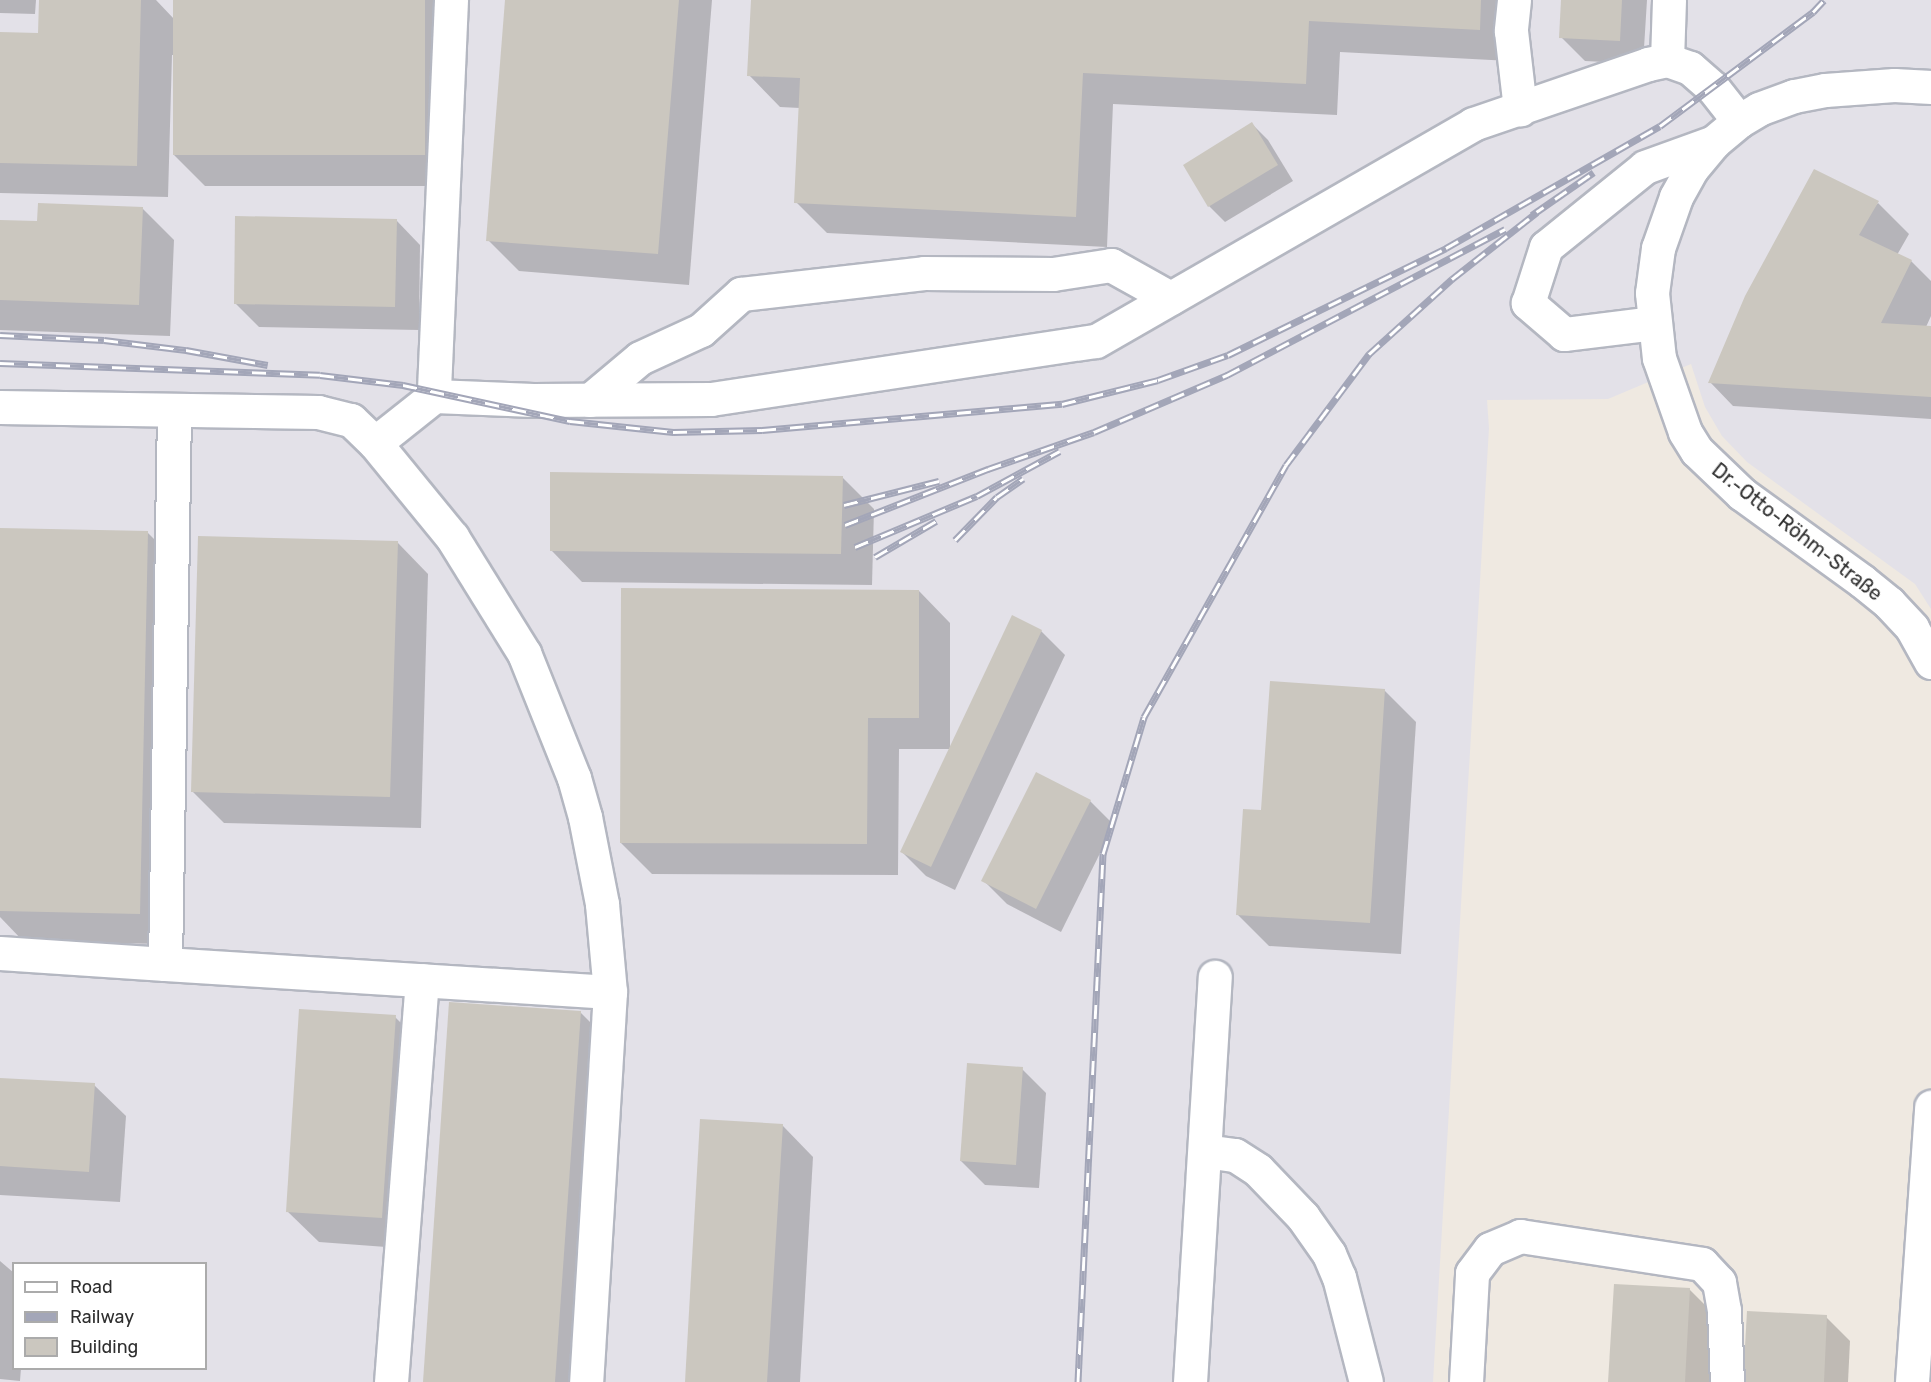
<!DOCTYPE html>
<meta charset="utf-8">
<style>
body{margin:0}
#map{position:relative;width:1931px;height:1382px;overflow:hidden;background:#efe9e1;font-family:Rubik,sans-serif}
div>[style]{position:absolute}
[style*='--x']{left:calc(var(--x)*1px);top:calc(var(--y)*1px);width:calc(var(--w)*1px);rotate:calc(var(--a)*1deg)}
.industrial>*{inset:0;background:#e3e1e8}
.shadow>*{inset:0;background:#0003}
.building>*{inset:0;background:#cbc7bf}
.roads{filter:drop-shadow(2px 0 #b4b7c1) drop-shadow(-2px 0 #b4b7c1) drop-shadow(0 2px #b4b7c1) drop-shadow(0 -2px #b4b7c1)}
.minor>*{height:33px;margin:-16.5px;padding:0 16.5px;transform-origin:16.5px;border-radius:16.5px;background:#fff}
.rail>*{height:7px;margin-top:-3.5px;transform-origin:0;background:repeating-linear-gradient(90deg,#fff 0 14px,#a3a6b8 0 28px);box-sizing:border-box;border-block:2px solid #a3a6b8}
span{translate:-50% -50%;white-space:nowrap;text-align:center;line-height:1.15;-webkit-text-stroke:4.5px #fff;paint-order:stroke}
.street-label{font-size:20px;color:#2e2e2e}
.legend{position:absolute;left:12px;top:1262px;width:195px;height:108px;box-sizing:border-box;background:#fff;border:2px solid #ababab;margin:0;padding:8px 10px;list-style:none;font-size:18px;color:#2e2e2e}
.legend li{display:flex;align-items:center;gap:12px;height:30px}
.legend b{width:30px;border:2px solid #ababab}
</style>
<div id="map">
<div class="industrial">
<div style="clip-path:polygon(evenodd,0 0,1931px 0,1931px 609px,1915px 584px,1747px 462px,1722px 436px,1705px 407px,1691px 364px,1608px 399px,1487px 400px,1489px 428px,1433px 1382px,0 1382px,0 0,14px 1264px,206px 1264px,206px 1368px,14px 1368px,14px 1264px)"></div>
</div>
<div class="shadow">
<div style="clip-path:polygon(0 0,36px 0,35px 14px,0 13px)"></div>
<div style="clip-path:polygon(41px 0,156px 0,174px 19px,174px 0,456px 0,456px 186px,205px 186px,174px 155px,174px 55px,172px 55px,168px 197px,0 193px,0 34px,40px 35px)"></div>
<div style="clip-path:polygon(506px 0,712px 0,689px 285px,519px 271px,488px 240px)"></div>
<div style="clip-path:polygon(753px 0,1513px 0,1510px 61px,1340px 52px,1337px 115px,1113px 104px,1107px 247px,827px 233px,796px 202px,800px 108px,780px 107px,749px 75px)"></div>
<div style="clip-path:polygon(1563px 0,1647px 0,1643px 64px,1585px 61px,1561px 37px)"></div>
<div style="clip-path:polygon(1252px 124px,1268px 140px,1293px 181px,1225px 222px,1209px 206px,1185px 166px)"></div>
<div style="clip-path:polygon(1878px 203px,1909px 234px,1897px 255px,1911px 261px,1931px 281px,1931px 316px,1926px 327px,1931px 327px,1931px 419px,1733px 406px,1710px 382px)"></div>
<div style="clip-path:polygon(142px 208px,174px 240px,170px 336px,0 330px,0 221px,38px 223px)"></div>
<div style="clip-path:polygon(396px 220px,420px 245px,419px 330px,259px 327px,235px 303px)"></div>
<div style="clip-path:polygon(842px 477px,874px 509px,872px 585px,582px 582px,551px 550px)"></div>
<div style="clip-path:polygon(147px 532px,179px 564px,171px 944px,24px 942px,0 917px,0 570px)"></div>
<div style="clip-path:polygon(397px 542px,428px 574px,421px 828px,224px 823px,193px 792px)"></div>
<div style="clip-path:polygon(919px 591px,950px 623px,950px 749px,899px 749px,898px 875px,652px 874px,621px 843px)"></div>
<div style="clip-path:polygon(1013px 617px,1041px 631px,1065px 655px,955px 890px,926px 876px,902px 852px)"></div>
<div style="clip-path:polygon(1384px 690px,1416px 722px,1401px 954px,1269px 946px,1237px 914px,1263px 812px)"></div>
<div style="clip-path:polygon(1090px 801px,1114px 825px,1061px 932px,1007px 904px,983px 880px)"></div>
<div style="clip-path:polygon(580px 1012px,612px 1044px,588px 1382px,424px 1382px)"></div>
<div style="clip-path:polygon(395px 1017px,426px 1048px,413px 1249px,319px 1242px,287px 1211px)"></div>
<div style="clip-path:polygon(1022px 1069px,1046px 1093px,1039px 1188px,985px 1185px,961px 1161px)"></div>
<div style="clip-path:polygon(0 1079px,94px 1085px,126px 1116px,120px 1202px,0 1195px)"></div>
<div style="clip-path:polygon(782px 1125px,813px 1157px,800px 1382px,686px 1382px)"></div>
<div style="clip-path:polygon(0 1261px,14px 1273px,14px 1368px,21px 1368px,20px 1381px,0 1379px)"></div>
<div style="clip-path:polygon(1689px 1289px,1721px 1321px,1717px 1382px,1610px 1382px)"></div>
<div style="clip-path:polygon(1826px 1317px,1850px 1341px,1848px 1382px,1745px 1382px)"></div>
</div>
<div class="building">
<div style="clip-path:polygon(39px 0,141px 0,137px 166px,0 163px,0 32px,38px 33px)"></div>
<div style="clip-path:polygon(173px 0,425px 0,425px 155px,173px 155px)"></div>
<div style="clip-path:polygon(505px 0,679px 0,658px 254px,486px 241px)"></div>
<div style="clip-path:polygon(751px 0,1481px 0,1480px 30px,1309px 21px,1306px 84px,1083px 73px,1076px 217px,794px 203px,800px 78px,747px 76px)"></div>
<div style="clip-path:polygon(1561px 0,1622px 0,1620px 41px,1559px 38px)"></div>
<div style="clip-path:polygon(1252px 122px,1278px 165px,1208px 207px,1183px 165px)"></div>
<div style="clip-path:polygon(1814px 169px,1879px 201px,1859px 235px,1912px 260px,1881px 323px,1931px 326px,1931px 397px,1708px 383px,1745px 296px)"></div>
<div style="clip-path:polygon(38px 203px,143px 207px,139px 305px,0 300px,0 220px,37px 221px)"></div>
<div style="clip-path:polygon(235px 216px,397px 219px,395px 307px,234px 304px)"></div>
<div style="clip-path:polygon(550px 472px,843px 476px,841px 554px,550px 551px)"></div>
<div style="clip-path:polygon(0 528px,148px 531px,140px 914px,0 911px)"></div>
<div style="clip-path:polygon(198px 536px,398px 541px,390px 797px,191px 792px)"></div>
<div style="clip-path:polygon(621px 588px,919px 590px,919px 718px,868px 718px,867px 844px,620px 843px)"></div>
<div style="clip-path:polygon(1012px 615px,1042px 630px,931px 867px,900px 852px)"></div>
<div style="clip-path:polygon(1270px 681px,1385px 689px,1370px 923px,1236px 915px,1243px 809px,1261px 810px)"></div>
<div style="clip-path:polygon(1036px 772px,1091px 800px,1036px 909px,981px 881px)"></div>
<div style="clip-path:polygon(449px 1002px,581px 1011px,555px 1382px,423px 1382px)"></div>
<div style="clip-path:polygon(299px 1009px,396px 1015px,382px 1218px,286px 1212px)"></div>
<div style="clip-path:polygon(967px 1063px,1023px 1067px,1016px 1165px,960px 1161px)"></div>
<div style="clip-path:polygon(0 1078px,95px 1083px,89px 1172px,0 1166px)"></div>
<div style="clip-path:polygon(700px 1119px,783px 1124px,767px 1382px,685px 1382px)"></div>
<div style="clip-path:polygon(1614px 1284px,1690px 1288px,1685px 1382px,1608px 1382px)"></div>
<div style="clip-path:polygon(1747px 1311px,1827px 1315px,1824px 1382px,1743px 1382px)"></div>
</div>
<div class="roads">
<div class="minor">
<div style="--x:451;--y:0;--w:396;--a:92.5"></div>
<div style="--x:434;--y:396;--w:99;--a:2.3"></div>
<div style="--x:533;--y:400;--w:178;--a:-0.3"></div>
<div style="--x:711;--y:399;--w:389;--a:-8.6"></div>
<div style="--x:1096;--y:341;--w:435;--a:-29.9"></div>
<div style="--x:1473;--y:124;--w:185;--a:-18.9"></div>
<div style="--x:1648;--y:64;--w:19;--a:-12"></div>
<div style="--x:1514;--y:0;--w:31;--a:96"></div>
<div style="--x:1511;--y:31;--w:79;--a:83.4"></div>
<div style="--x:1669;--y:0;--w:60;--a:91.9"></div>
<div style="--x:1667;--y:60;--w:24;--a:19"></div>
<div style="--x:1690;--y:68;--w:30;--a:41"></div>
<div style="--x:1713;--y:88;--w:42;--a:51.8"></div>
<div style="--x:1931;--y:87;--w:37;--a:-177"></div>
<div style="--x:1894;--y:85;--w:69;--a:175.9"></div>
<div style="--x:1825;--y:90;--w:32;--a:169"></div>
<div style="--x:1794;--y:96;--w:37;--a:160"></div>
<div style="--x:1759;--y:109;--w:23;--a:149"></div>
<div style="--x:1739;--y:121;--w:33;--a:140"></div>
<div style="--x:1714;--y:142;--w:34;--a:130"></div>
<div style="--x:1692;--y:168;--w:33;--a:119"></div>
<div style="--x:1676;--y:197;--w:54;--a:109.4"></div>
<div style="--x:1658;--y:248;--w:45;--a:97.6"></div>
<div style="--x:1652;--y:293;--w:65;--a:83.9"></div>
<div style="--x:1659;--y:358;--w:78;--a:70.6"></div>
<div style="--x:1685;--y:432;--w:22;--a:58"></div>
<div style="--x:1697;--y:451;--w:62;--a:43.7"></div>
<div style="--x:1742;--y:494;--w:148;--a:35.9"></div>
<div style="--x:1862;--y:581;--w:35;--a:39"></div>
<div style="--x:1889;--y:603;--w:34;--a:47"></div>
<div style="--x:1912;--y:628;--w:39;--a:61"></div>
<div style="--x:1654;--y:323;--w:91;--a:173"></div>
<div style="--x:1564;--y:334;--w:48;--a:-139.3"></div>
<div style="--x:1528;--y:303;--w:59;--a:-72.2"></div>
<div style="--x:1546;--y:247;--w:127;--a:-38.9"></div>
<div style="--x:1645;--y:167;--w:73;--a:-19.9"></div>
<div style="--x:590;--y:400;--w:65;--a:-40"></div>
<div style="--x:640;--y:358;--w:67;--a:-24.7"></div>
<div style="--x:701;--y:330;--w:54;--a:-42"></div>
<div style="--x:741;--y:294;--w:184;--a:-6.5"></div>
<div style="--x:924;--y:273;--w:129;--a:0.4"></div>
<div style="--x:1053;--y:274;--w:59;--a:-8.8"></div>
<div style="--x:1111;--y:265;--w:68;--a:29.2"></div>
<div style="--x:0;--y:407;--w:318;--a:0.9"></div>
<div style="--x:318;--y:412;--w:34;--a:14"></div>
<div style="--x:351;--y:420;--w:33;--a:44"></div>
<div style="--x:375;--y:443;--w:75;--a:-38.5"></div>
<div style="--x:174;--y:410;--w:554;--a:90.93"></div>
<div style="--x:165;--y:964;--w:446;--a:3.6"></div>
<div style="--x:375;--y:443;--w:122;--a:50.7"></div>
<div style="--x:452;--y:537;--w:137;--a:58.2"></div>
<div style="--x:524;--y:653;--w:135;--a:68.2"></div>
<div style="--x:574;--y:778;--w:41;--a:74.2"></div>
<div style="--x:585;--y:817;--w:89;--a:78.9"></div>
<div style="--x:602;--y:904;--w:88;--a:84.8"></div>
<div style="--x:610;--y:992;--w:391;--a:93.5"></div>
<div style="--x:0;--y:953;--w:165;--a:3.8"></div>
<div style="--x:1205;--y:1151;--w:30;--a:8"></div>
<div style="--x:1235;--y:1155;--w:27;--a:33"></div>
<div style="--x:1258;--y:1170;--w:65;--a:46.2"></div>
<div style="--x:1303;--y:1217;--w:45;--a:54.9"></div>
<div style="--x:1329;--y:1254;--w:25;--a:67"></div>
<div style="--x:1339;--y:1277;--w:108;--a:75.6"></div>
<div style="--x:391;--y:1382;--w:403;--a:-85.6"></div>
<div style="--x:1190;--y:1382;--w:406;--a:-86.5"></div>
<div style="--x:1466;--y:1382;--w:109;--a:-86.8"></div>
<div style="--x:1472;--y:1273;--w:30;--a:-53"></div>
<div style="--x:1490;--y:1249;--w:33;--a:-23"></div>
<div style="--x:1520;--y:1236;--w:184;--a:8.7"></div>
<div style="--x:1702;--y:1264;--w:25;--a:47"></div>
<div style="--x:1719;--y:1282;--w:29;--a:80"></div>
<div style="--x:1724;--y:1311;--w:71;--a:87.6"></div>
<div style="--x:1912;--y:1382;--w:276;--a:-86"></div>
</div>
</div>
<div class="rail">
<div style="--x:1532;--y:215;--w:75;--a:-34.7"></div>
<div style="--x:0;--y:335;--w:104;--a:2.8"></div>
<div style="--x:104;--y:340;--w:83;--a:7"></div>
<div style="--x:186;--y:350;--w:83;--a:10.4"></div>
<div style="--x:0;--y:363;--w:320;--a:2.1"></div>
<div style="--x:320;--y:375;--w:84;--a:6.9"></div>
<div style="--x:403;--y:385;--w:171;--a:12.2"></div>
<div style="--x:570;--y:421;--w:104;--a:6.1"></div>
<div style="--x:673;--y:432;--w:89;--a:-1.3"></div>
<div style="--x:762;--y:430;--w:301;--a:-5"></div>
<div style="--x:1062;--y:404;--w:99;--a:-14"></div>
<div style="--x:1158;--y:380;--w:74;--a:-19.7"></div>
<div style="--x:1228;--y:355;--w:243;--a:-26.1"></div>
<div style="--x:1446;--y:248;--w:246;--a:-29.7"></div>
<div style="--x:1660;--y:126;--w:191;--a:-36.7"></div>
<div style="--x:1813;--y:12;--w:16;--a:-47"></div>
<div style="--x:844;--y:505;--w:98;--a:-14.2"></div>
<div style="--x:845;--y:525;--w:154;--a:-21.4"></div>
<div style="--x:988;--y:469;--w:112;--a:-19.2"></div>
<div style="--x:1094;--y:432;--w:145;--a:-23.2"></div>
<div style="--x:1227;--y:375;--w:314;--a:-27.7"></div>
<div style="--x:955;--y:540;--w:60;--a:-45.7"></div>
<div style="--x:997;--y:497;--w:32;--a:-35"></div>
<div style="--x:855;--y:547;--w:132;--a:-22.7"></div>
<div style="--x:977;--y:496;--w:94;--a:-28.5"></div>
<div style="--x:875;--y:557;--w:71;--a:-30.5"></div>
<div style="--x:1078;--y:1382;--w:529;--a:-87.29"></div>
<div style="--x:1103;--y:854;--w:143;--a:-73.3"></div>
<div style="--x:1144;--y:717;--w:289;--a:-60.6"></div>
<div style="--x:1286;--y:465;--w:139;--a:-53.2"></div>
<div style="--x:1369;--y:354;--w:112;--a:-42.1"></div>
<div style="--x:1452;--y:279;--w:108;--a:-38.2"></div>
</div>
<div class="street-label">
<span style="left:1797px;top:532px;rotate:38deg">Dr.-Otto-Röhm-Straße</span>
</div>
<ul class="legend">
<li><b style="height:8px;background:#fff"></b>Road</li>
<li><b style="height:8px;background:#a3a6b8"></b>Railway</li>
<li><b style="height:16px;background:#cbc7bf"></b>Building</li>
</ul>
</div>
